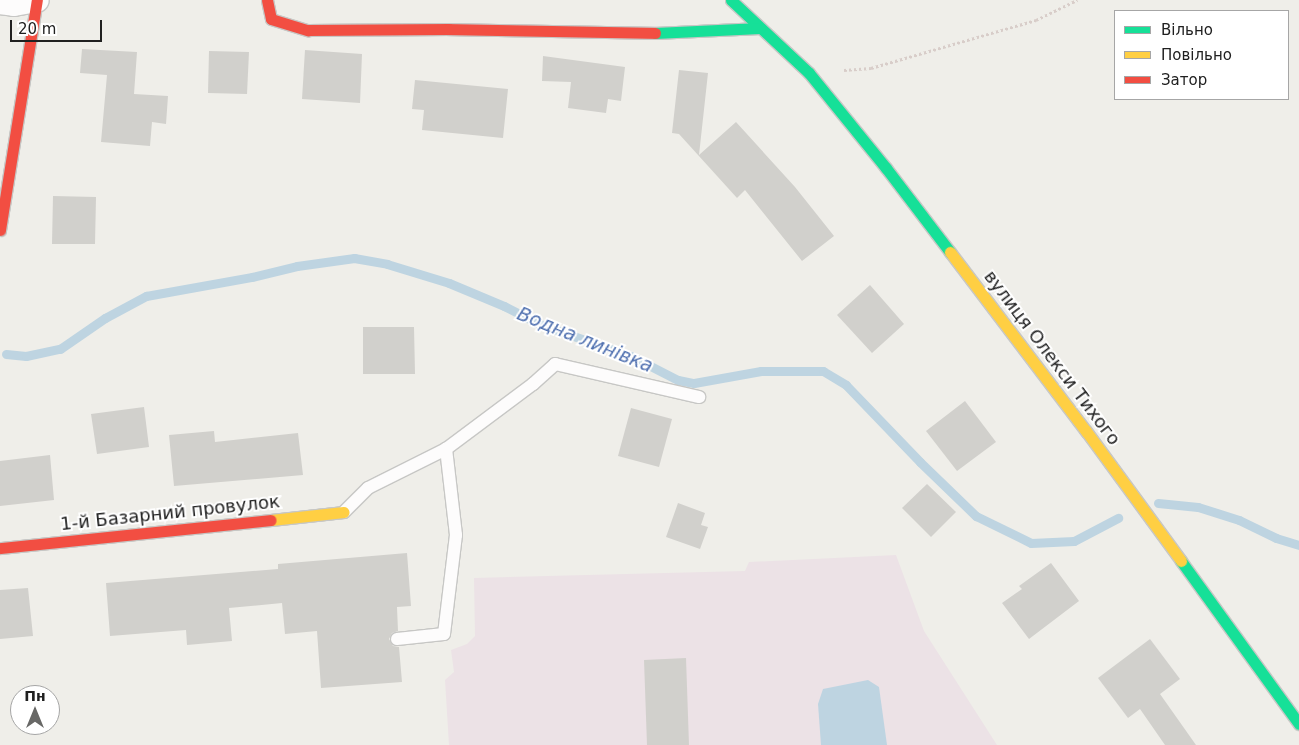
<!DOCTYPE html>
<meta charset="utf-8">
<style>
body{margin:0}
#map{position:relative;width:1299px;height:745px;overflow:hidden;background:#efeee9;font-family:"DejaVu Sans",sans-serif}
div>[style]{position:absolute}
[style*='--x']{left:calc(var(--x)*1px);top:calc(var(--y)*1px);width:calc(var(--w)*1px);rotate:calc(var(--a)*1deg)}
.industrial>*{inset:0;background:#ece2e6}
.water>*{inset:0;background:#bed4e1}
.stream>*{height:9px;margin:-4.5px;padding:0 4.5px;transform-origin:4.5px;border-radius:4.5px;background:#bed4e1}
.building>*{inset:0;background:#d1d0cc}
.path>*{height:3px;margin-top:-1.5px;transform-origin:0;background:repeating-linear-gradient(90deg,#d8cdc9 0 2.5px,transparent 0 5px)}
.roads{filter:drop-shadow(1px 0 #c7c7c5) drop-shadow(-1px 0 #c7c7c5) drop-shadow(0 1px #c7c7c5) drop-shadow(0 -1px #c7c7c5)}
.lane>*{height:12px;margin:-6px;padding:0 6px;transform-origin:6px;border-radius:6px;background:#fdfcfc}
.street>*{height:24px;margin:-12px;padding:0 12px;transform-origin:12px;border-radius:12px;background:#fdfcfc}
.fast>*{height:11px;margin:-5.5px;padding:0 5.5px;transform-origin:5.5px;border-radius:5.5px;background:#16e098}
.slow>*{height:11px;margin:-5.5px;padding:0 5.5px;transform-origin:5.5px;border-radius:5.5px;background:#ffcf43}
.jam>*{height:11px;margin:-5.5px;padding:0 5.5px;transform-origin:5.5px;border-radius:5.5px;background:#f24e42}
span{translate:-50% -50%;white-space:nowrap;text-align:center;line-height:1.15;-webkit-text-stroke:4px #fff;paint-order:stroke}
.street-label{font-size:18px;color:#202020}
.water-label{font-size:19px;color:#4e6faf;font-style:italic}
.legend{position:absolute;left:1114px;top:10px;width:175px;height:90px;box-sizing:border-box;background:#fff;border:1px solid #a6a6a6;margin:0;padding:6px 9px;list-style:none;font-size:15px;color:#202020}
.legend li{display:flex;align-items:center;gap:10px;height:25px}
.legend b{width:25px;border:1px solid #a6a6a6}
.north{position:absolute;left:10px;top:685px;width:50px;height:50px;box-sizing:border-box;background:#fff;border:1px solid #a6a6a6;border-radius:50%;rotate:0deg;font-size:14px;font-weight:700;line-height:20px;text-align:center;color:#202020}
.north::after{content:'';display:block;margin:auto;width:18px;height:22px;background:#686866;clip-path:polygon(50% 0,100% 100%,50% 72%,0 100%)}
.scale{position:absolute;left:10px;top:20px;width:92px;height:22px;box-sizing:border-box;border:2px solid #202020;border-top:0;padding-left:6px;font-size:15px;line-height:18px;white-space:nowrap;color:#202020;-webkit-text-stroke:4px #fff;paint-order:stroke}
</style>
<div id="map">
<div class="industrial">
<div style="clip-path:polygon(896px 555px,924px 631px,997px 745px,449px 745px,445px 680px,454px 672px,451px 650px,467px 644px,475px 636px,474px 578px,745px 571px,749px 562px)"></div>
</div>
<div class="water">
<div style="clip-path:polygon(868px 680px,879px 687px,887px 745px,821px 745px,818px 704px,823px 689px)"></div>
</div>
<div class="stream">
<div style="--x:6;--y:354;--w:20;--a:6"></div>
<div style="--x:26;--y:356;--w:35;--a:-12"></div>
<div style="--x:60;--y:349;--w:55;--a:-34.6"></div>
<div style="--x:105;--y:318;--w:47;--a:-28.2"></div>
<div style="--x:146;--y:296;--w:108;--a:-10.2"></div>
<div style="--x:252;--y:277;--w:46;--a:-13.7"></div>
<div style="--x:297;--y:266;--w:58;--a:-8"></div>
<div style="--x:354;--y:258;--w:34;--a:10"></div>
<div style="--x:387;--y:264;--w:65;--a:17"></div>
<div style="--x:449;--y:283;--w:60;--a:22.7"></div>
<div style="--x:504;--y:306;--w:39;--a:27"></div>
<div style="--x:539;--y:324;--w:97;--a:19.2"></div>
<div style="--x:631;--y:356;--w:53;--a:27.1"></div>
<div style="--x:678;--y:380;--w:16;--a:11"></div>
<div style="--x:694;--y:383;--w:68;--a:-10.2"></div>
<div style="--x:761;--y:371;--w:62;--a:0"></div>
<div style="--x:823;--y:371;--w:27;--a:31"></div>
<div style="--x:846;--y:385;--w:107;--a:46.1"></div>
<div style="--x:920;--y:462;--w:78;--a:44"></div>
<div style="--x:976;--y:516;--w:61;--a:26.1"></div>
<div style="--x:1031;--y:543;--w:43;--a:-2.7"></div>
<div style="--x:1074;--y:541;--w:50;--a:-27.6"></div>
<div style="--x:1158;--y:503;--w:40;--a:5.7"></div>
<div style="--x:1198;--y:507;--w:43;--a:17.6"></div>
<div style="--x:1239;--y:520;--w:41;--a:25.9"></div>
<div style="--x:1276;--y:538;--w:24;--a:17"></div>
</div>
<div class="building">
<div style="clip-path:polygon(82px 49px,137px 52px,134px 94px,168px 96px,166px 124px,152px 122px,150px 146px,101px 142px,107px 75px,80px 73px)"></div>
<div style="clip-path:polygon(305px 50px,362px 54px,360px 103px,302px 99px)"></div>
<div style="clip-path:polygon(209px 51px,249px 52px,247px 94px,208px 93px)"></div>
<div style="clip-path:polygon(543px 56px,625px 67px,621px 101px,608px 99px,606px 113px,568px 108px,571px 82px,542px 81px)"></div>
<div style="clip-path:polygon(679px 70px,708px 73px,699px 155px,736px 122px,795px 187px,834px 236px,802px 261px,745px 190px,737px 198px,679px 134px,672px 133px)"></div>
<div style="clip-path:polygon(415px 80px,508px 89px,503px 138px,422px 130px,424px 110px,412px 109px)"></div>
<div style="clip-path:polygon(53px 196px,96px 197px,95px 244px,52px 244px)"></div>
<div style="clip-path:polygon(870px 285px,904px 324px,872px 353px,837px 315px)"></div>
<div style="clip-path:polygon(363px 327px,414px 327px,415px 374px,363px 374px)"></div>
<div style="clip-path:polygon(965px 401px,996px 442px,957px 471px,926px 431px)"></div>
<div style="clip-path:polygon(144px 407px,149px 447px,97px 454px,91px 414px)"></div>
<div style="clip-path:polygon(631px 408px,672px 419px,659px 467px,618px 456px)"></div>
<div style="clip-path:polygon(214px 431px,215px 442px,298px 433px,303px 475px,174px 486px,169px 435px)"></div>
<div style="clip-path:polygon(50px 455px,54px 500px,0 506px,0 461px)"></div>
<div style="clip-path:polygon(927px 484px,956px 512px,931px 537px,902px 508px)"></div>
<div style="clip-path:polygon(678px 503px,705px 513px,701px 525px,708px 527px,700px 549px,666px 537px)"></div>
<div style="clip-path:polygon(407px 553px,411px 606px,397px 607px,398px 631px,392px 633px,389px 639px,393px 646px,399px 647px,402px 682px,321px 688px,317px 631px,285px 634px,282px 603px,229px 608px,232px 641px,187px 645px,186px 630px,110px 636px,106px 583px,278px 569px,278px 564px)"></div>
<div style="clip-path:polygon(1051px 563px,1079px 601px,1029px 639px,1002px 603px,1022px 589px,1019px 586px)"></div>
<div style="clip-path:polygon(28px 588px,33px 636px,0 639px,0 590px)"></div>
<div style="clip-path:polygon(1150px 639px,1180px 679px,1160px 694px,1196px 745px,1165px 745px,1140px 709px,1128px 718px,1098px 678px)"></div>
<div style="clip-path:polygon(686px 658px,689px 745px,647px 745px,644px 660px)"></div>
</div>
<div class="path">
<div style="--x:844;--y:70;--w:27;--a:-4"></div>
<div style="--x:871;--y:68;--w:172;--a:-16.2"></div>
<div style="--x:1036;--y:20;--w:46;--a:-26"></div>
</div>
<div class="roads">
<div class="lane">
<div style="--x:344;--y:512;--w:34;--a:-45"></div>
<div style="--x:368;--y:488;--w:87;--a:-26.6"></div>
<div style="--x:446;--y:449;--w:109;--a:-36.8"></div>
<div style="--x:533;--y:384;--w:30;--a:-42"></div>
<div style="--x:555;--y:364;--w:148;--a:12.9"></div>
<div style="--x:397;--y:639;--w:47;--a:-6.1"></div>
<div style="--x:444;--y:634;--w:100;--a:-83.1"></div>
<div style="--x:456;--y:535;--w:87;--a:-96.6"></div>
</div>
<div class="street">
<div style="--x:0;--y:2;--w:14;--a:8"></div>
<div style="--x:14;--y:4;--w:23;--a:-10"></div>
</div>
<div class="fast">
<div style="--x:731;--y:0;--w:107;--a:43.1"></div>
<div style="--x:809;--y:73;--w:122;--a:51"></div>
<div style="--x:886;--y:168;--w:106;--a:52.7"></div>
<div style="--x:655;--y:33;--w:105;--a:-2.7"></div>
<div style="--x:1181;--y:561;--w:201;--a:54.1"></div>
</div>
<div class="slow">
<div style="--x:950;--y:252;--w:225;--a:52.8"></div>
<div style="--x:1086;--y:431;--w:161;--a:53.8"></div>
<div style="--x:271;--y:520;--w:73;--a:-6.3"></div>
</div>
<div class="jam">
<div style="--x:267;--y:0;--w:19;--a:78"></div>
<div style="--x:271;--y:19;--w:39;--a:17"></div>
<div style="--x:308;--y:30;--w:141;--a:-0.4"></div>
<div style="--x:449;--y:29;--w:206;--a:1.1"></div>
<div style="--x:0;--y:230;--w:233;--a:-80.9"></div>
<div style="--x:0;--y:548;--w:272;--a:-5.9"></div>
</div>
</div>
<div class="street-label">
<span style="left:1052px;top:358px;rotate:53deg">вулиця Олекси Тихого</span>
<span style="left:170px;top:513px;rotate:-6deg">1-й Базарний провулок</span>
</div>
<div class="water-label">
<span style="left:585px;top:340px;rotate:22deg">Водна линівка</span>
</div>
<ul class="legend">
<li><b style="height:6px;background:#16e098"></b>Вільно</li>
<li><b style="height:6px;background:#ffcf43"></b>Повільно</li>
<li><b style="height:6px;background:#f24e42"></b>Затор</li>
</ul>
<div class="north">Пн</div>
<div class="scale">20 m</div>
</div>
